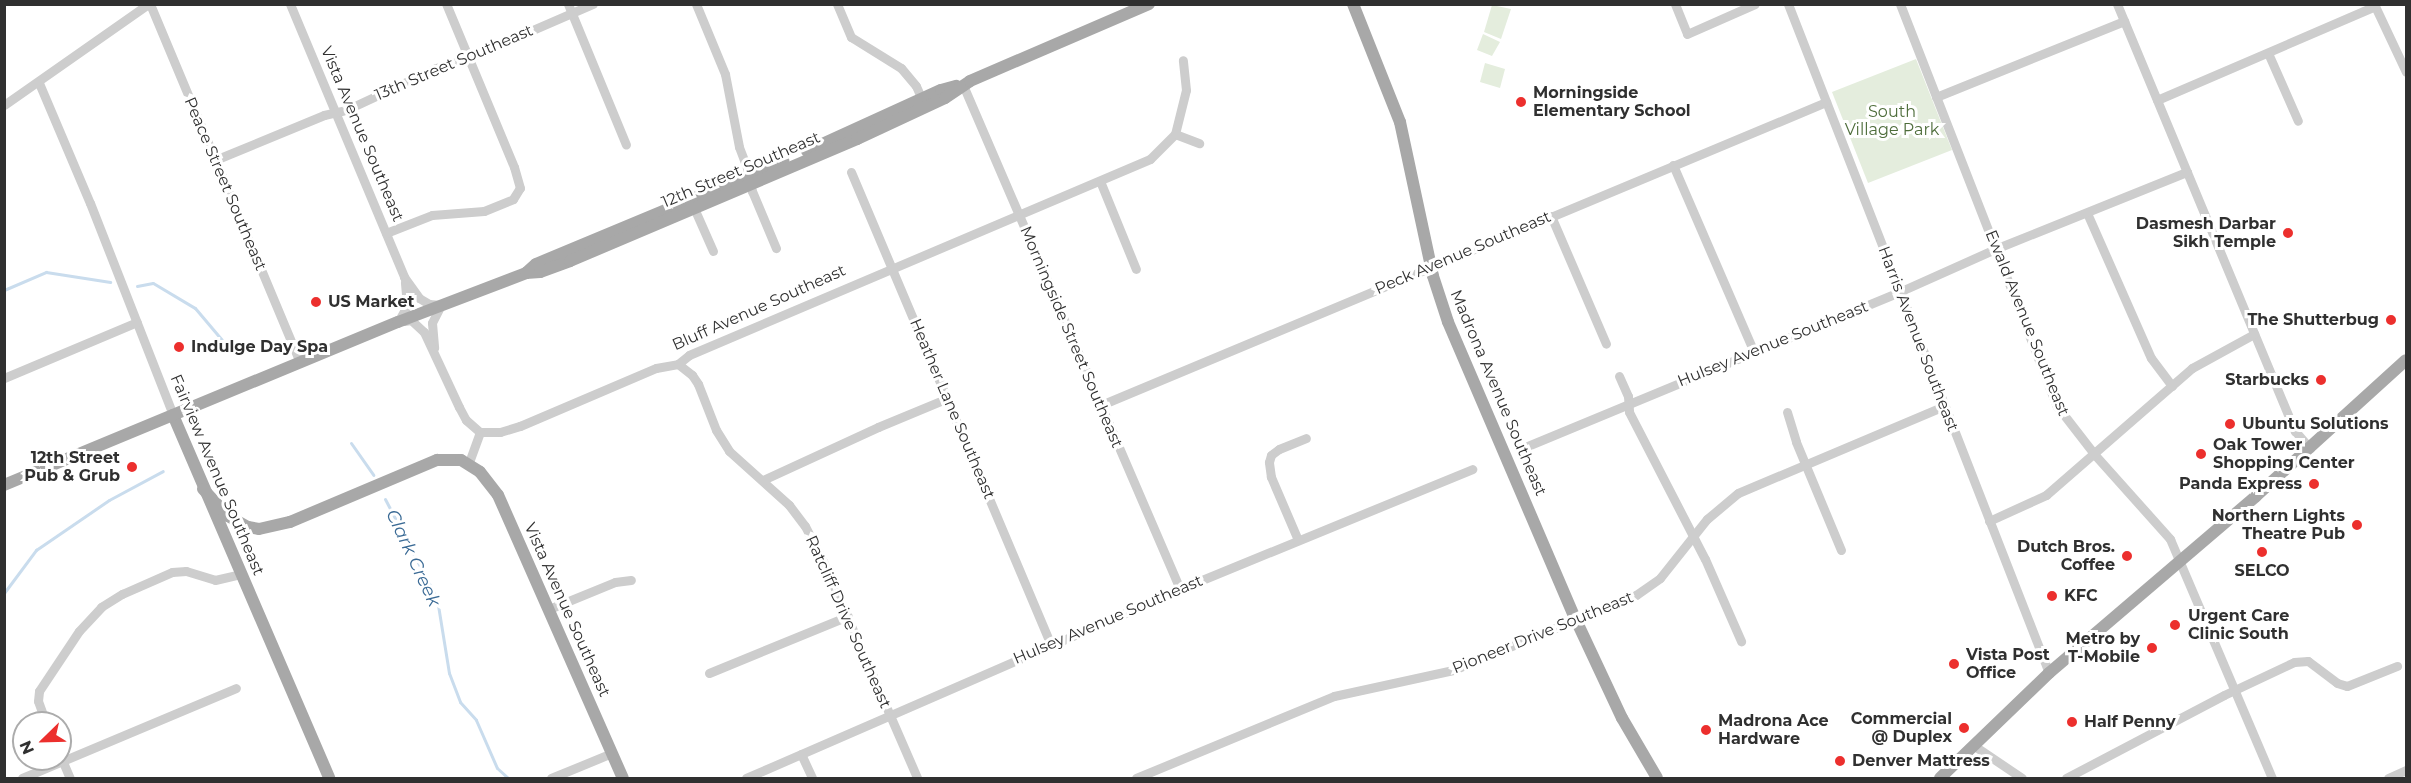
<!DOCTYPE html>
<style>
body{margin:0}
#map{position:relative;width:2411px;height:783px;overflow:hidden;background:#fff;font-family:Montserrat,sans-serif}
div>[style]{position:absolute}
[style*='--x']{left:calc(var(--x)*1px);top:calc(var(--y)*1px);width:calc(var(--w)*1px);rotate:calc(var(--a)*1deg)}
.green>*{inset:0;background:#e4eddd}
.stream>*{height:3px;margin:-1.5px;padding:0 1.5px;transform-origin:1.5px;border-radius:1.5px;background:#c9dced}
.minor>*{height:9px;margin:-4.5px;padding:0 4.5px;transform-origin:4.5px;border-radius:4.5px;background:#cdcdcd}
.major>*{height:12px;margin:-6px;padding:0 6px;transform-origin:6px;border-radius:6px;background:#a8a8a8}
.dots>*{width:16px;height:16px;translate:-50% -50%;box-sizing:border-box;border:3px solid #fff;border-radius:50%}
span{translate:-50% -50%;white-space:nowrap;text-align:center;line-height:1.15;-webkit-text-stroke:6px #fff;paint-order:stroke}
.street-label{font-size:16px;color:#303030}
.poi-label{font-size:16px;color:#303030;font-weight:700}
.left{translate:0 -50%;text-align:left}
.right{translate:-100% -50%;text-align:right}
.park-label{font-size:16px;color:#4e6d3b}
.water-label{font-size:18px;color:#3a6a95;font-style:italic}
.frame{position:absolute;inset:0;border:6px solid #303030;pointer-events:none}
.north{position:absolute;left:12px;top:711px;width:60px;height:60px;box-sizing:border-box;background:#fff;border:2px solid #acacac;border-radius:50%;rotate:247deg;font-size:16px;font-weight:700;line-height:24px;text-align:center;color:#303030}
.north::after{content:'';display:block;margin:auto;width:21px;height:27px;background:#ec2f2d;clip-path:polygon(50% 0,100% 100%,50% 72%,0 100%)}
</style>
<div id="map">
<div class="green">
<div style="clip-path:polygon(1492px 5px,1511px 9px,1501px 39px,1484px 32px)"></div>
<div style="clip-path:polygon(1483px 34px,1500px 42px,1492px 56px,1477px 50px)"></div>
<div style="clip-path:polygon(1916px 59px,1952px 150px,1868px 183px,1832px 92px)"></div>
<div style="clip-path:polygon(1485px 63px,1505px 69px,1500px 88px,1480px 82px)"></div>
</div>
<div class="stream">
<div style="--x:137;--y:286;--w:16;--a:-11"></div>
<div style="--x:153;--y:283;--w:49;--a:30.8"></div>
<div style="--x:195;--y:308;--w:51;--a:49.8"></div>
<div style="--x:4;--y:290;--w:46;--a:-23.2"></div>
<div style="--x:46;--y:272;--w:65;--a:8.9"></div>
<div style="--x:351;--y:443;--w:39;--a:55"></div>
<div style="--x:385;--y:499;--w:113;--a:62.5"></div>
<div style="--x:437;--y:599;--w:75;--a:80.8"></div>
<div style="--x:449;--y:673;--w:31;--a:69"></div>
<div style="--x:460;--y:702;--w:24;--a:48"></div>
<div style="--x:476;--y:720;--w:52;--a:66.4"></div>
<div style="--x:497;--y:768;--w:15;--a:42"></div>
<div style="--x:4;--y:593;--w:54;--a:-53.3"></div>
<div style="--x:36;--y:550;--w:88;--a:-34.4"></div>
<div style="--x:109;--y:500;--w:61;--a:-28.2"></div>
</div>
<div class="minor">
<div style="--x:150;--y:4;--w:389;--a:67.3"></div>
<div style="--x:290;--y:4;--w:296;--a:67.3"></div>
<div style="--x:404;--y:277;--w:26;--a:54"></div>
<div style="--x:419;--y:298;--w:12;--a:31"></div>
<div style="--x:429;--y:304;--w:12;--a:5"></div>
<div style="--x:441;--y:305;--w:20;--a:117"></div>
<div style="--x:432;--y:323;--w:25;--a:85"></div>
<div style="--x:568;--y:4;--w:152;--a:67.6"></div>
<div style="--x:696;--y:4;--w:76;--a:67.5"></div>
<div style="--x:725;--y:74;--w:74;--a:79.1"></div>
<div style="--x:739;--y:147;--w:22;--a:69"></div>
<div style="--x:747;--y:168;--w:24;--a:78"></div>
<div style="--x:752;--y:191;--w:62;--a:67.2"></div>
<div style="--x:837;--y:4;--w:36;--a:67"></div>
<div style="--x:851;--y:37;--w:59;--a:31.8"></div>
<div style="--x:901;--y:68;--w:23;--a:50"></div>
<div style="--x:916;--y:86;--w:17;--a:66"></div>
<div style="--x:1675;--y:4;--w:32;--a:68"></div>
<div style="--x:1687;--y:34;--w:74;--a:-23.8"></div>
<div style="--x:1788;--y:4;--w:718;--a:68.69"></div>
<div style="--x:1900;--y:4;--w:432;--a:68.7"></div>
<div style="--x:2057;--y:406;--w:62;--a:52.2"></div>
<div style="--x:2095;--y:455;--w:113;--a:48.2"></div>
<div style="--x:2170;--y:539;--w:260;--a:66.9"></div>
<div style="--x:2117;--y:4;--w:463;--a:67.4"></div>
<div style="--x:2295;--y:431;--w:23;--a:49"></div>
<div style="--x:2374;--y:4;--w:75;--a:64.8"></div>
<div style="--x:2268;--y:53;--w:74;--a:66.2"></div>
<div style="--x:39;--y:83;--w:130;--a:67"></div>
<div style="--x:90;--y:203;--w:228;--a:68.6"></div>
<div style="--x:963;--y:85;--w:549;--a:66.71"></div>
<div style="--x:1936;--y:97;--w:203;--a:-22"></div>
<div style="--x:2157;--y:100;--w:237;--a:-23.3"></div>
<div style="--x:4;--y:105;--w:176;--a:-35"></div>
<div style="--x:1175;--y:134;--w:26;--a:21"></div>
<div style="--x:215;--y:160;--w:118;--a:-22.4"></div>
<div style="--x:324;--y:115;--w:23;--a:-13"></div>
<div style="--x:346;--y:110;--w:99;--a:-25"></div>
<div style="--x:436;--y:68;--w:34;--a:-17"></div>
<div style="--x:468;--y:58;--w:136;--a:-23.4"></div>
<div style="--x:1673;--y:165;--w:204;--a:66.6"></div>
<div style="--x:851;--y:172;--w:514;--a:67.08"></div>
<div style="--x:1100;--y:181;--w:95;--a:67.8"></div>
<div style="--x:694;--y:208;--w:47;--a:66.2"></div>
<div style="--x:2087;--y:213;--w:158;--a:66.2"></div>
<div style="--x:2151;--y:358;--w:35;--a:53"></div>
<div style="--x:1551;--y:216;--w:139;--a:66.7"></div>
<div style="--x:386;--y:233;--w:49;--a:-21.4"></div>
<div style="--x:432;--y:215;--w:52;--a:-4.4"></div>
<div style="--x:484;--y:211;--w:31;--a:-22"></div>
<div style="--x:513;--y:199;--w:13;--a:-58"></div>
<div style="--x:520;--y:188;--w:22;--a:-106"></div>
<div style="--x:514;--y:167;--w:177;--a:-112.6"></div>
<div style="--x:404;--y:321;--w:7;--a:-8"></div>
<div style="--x:411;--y:320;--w:18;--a:43"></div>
<div style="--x:424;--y:332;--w:83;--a:65"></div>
<div style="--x:459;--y:407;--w:15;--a:62"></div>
<div style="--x:466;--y:420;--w:18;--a:41"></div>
<div style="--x:398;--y:322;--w:18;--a:-61"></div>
<div style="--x:407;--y:306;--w:24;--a:-95"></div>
<div style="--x:678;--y:364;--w:18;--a:38"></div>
<div style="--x:692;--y:375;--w:11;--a:56"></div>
<div style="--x:698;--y:384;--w:49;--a:68.6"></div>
<div style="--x:716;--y:430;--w:25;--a:58"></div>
<div style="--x:729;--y:451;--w:81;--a:42"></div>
<div style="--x:789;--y:505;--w:26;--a:53"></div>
<div style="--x:805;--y:526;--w:37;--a:63"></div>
<div style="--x:822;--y:559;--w:239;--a:66.5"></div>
<div style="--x:1619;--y:376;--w:22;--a:66"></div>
<div style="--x:1628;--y:396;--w:16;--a:86"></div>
<div style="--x:1629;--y:412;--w:165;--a:62.7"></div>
<div style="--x:1705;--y:559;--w:90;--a:66.3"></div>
<div style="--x:4;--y:378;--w:144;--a:-22.8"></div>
<div style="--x:1101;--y:405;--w:786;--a:-22.68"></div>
<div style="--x:1787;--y:412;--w:31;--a:73"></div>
<div style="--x:1796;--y:442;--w:117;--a:67.4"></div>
<div style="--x:480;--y:432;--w:20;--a:0"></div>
<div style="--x:500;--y:432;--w:21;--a:-17"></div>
<div style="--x:520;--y:426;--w:148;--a:-23.1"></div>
<div style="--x:656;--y:368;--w:22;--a:-10"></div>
<div style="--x:678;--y:364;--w:14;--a:-39"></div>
<div style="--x:689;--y:355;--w:501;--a:-23.03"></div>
<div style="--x:1150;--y:159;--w:35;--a:-45"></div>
<div style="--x:1175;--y:134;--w:45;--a:-76"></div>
<div style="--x:1186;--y:90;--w:30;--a:-96"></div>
<div style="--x:1525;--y:447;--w:405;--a:-22.5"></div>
<div style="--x:1899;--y:292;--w:105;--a:-24.1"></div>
<div style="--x:1995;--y:249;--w:207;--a:-21.9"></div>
<div style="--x:468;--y:465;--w:35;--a:-70"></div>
<div style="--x:763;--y:480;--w:127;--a:-24.7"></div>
<div style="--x:878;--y:427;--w:76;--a:-22.5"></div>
<div style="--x:1989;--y:521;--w:63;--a:-24.5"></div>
<div style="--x:2046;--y:495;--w:194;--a:-41"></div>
<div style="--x:2192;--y:368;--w:71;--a:-28.7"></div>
<div style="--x:1298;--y:540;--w:69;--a:-113.2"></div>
<div style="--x:1271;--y:477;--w:15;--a:-98"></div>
<div style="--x:1269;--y:462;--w:7;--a:-74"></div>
<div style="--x:1271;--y:455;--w:10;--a:-37"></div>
<div style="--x:1279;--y:449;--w:29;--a:-22"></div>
<div style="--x:549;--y:609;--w:71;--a:-22.2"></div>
<div style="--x:615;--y:582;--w:16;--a:-7"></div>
<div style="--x:709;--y:673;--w:150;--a:-22.3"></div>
<div style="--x:46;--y:723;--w:23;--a:-110"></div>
<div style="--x:38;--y:701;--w:10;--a:-84"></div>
<div style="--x:39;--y:691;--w:72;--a:-56.3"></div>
<div style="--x:79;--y:631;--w:33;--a:-47"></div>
<div style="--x:101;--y:607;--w:25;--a:-32"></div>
<div style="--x:122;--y:594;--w:55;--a:-23.7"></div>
<div style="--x:172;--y:572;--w:14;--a:-4"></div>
<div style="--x:186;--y:571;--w:30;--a:17"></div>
<div style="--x:215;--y:580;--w:26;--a:-13"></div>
<div style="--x:1973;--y:745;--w:59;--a:34"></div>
<div style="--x:801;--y:754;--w:26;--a:65"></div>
<div style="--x:60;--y:755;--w:25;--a:67"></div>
<div style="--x:22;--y:778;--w:232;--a:-22.8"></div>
<div style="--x:551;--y:778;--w:66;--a:-22.3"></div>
<div style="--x:746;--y:778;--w:473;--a:-23.5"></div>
<div style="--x:1180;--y:589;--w:316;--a:-22.3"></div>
<div style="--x:1136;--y:778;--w:214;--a:-22.5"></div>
<div style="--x:1334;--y:696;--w:122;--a:-12.3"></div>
<div style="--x:1453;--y:670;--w:198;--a:-22.3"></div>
<div style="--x:1636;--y:595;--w:29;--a:-35"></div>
<div style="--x:1660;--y:578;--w:75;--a:-51.5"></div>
<div style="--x:1707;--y:519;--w:40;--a:-40"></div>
<div style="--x:1738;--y:493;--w:224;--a:-22.9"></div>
<div style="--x:2066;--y:778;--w:178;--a:-27.7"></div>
<div style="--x:2224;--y:695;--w:77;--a:-25.2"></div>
<div style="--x:2294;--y:662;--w:14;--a:-4"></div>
<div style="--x:2308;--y:661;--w:36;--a:37"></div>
<div style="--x:2337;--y:683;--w:10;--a:17"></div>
<div style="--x:2347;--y:686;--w:54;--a:-21.8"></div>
<div style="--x:2388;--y:778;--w:20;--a:-24"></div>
</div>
<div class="major">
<div style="--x:1353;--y:4;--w:127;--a:68.3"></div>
<div style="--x:1400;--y:122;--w:157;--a:77.9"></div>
<div style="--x:1433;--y:276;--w:48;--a:71.9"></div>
<div style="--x:1448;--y:322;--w:324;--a:66.8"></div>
<div style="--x:1576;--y:620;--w:108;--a:64.9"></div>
<div style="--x:1622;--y:718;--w:69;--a:59.7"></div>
<div style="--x:807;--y:151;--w:147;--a:-24.5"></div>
<div style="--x:941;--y:90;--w:16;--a:-15"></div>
<div style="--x:526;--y:273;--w:13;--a:-42"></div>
<div style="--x:536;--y:264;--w:268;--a:-22.6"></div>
<div style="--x:173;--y:415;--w:395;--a:66.7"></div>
<div style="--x:4;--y:485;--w:426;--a:-22.5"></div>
<div style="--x:398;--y:322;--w:137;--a:-20.9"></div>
<div style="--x:526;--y:273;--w:14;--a:-4"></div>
<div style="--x:540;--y:272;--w:32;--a:-20"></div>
<div style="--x:570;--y:261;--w:312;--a:-23"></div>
<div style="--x:857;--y:139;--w:97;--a:-25"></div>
<div style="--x:945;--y:98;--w:30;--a:-34"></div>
<div style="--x:970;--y:81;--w:195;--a:-23.3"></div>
<div style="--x:203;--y:489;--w:37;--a:47"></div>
<div style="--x:228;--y:516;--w:23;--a:29"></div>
<div style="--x:248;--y:527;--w:11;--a:10"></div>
<div style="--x:259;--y:529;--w:32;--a:-13"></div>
<div style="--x:290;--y:522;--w:160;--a:-22.9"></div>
<div style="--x:437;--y:460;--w:24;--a:0"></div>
<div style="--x:461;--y:460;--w:22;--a:32"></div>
<div style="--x:480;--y:472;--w:29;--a:52"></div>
<div style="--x:498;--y:495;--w:309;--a:66.2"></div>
<div style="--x:1940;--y:778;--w:151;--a:-43.9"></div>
<div style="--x:2049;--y:673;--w:272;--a:-40.5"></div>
<div style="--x:2256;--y:496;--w:202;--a:-42.2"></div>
</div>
<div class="dots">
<div style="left:1521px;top:102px;background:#ec2f2d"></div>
<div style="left:2288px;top:233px;background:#ec2f2d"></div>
<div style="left:316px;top:302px;background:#ec2f2d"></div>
<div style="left:2391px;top:320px;background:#ec2f2d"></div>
<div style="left:179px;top:347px;background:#ec2f2d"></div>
<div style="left:2321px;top:380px;background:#ec2f2d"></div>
<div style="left:2230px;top:424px;background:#ec2f2d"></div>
<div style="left:2201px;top:454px;background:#ec2f2d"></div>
<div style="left:132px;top:467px;background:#ec2f2d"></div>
<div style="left:2314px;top:484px;background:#ec2f2d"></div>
<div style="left:2357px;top:525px;background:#ec2f2d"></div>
<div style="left:2262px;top:552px;background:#ec2f2d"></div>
<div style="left:2127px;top:556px;background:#ec2f2d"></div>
<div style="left:2052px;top:596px;background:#ec2f2d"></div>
<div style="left:2175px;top:625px;background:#ec2f2d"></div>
<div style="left:2152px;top:648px;background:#ec2f2d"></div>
<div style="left:1954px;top:664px;background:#ec2f2d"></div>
<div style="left:2072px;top:722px;background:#ec2f2d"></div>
<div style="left:1964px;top:728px;background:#ec2f2d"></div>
<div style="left:1706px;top:730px;background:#ec2f2d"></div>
<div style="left:1840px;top:761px;background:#ec2f2d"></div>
</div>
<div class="street-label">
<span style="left:454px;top:63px;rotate:-23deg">13th Street Southeast</span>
<span style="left:362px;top:134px;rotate:67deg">Vista Avenue Southeast</span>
<span style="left:741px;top:170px;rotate:-23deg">12th Street Southeast</span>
<span style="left:225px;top:184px;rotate:67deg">Peace Street Southeast</span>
<span style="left:1463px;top:253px;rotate:-23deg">Peck Avenue Southeast</span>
<span style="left:759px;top:308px;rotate:-24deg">Bluff Avenue Southeast</span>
<span style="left:2027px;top:323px;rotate:68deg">Ewald Avenue Southeast</span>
<span style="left:1071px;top:337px;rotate:67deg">Morningside Street Southeast</span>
<span style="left:1918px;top:339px;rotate:69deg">Harris Avenue Southeast</span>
<span style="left:1773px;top:344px;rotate:-22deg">Hulsey Avenue Southeast</span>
<span style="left:1498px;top:393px;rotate:67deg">Madrona Avenue Southeast</span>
<span style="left:952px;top:409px;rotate:67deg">Heather Lane Southeast</span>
<span style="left:217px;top:475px;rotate:67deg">Fairview Avenue Southeast</span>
<span style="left:567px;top:610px;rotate:66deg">Vista Avenue Southeast</span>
<span style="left:1108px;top:620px;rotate:-23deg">Hulsey Avenue Southeast</span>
<span style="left:848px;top:622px;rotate:66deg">Ratcliff Drive Southeast</span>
<span style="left:1543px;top:633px;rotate:-22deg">Pioneer Drive Southeast</span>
</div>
<div class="poi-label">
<span class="left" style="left:1533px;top:102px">Morningside<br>Elementary School</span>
<span class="right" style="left:2276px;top:233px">Dasmesh Darbar<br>Sikh Temple</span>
<span class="left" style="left:328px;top:302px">US Market</span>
<span class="right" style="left:2379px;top:320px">The Shutterbug</span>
<span class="left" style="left:191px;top:347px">Indulge Day Spa</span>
<span class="right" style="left:2309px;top:380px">Starbucks</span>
<span class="left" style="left:2242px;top:424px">Ubuntu Solutions</span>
<span class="left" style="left:2213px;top:454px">Oak Tower<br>Shopping Center</span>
<span class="right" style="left:120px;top:467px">12th Street<br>Pub &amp; Grub</span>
<span class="right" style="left:2302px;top:484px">Panda Express</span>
<span class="right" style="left:2345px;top:525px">Northern Lights<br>Theatre Pub</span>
<span class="right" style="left:2115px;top:556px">Dutch Bros.<br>Coffee</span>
<span style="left:2262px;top:571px">SELCO</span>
<span class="left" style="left:2064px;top:596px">KFC</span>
<span class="left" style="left:2188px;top:625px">Urgent Care<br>Clinic South</span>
<span class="right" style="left:2140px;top:648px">Metro by<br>T-Mobile</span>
<span class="left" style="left:1966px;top:664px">Vista Post<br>Office</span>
<span class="right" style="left:1952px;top:728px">Commercial<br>@ Duplex</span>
<span class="left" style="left:1718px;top:730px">Madrona Ace<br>Hardware</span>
<span class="left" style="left:2084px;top:722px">Half Penny</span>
<span class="left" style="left:1852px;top:761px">Denver Mattress</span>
</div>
<div class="park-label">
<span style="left:1892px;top:121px">South<br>Village Park</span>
</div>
<div class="water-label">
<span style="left:413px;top:558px;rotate:65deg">Clark Creek</span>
</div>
<div class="frame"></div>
<div class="north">N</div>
</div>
